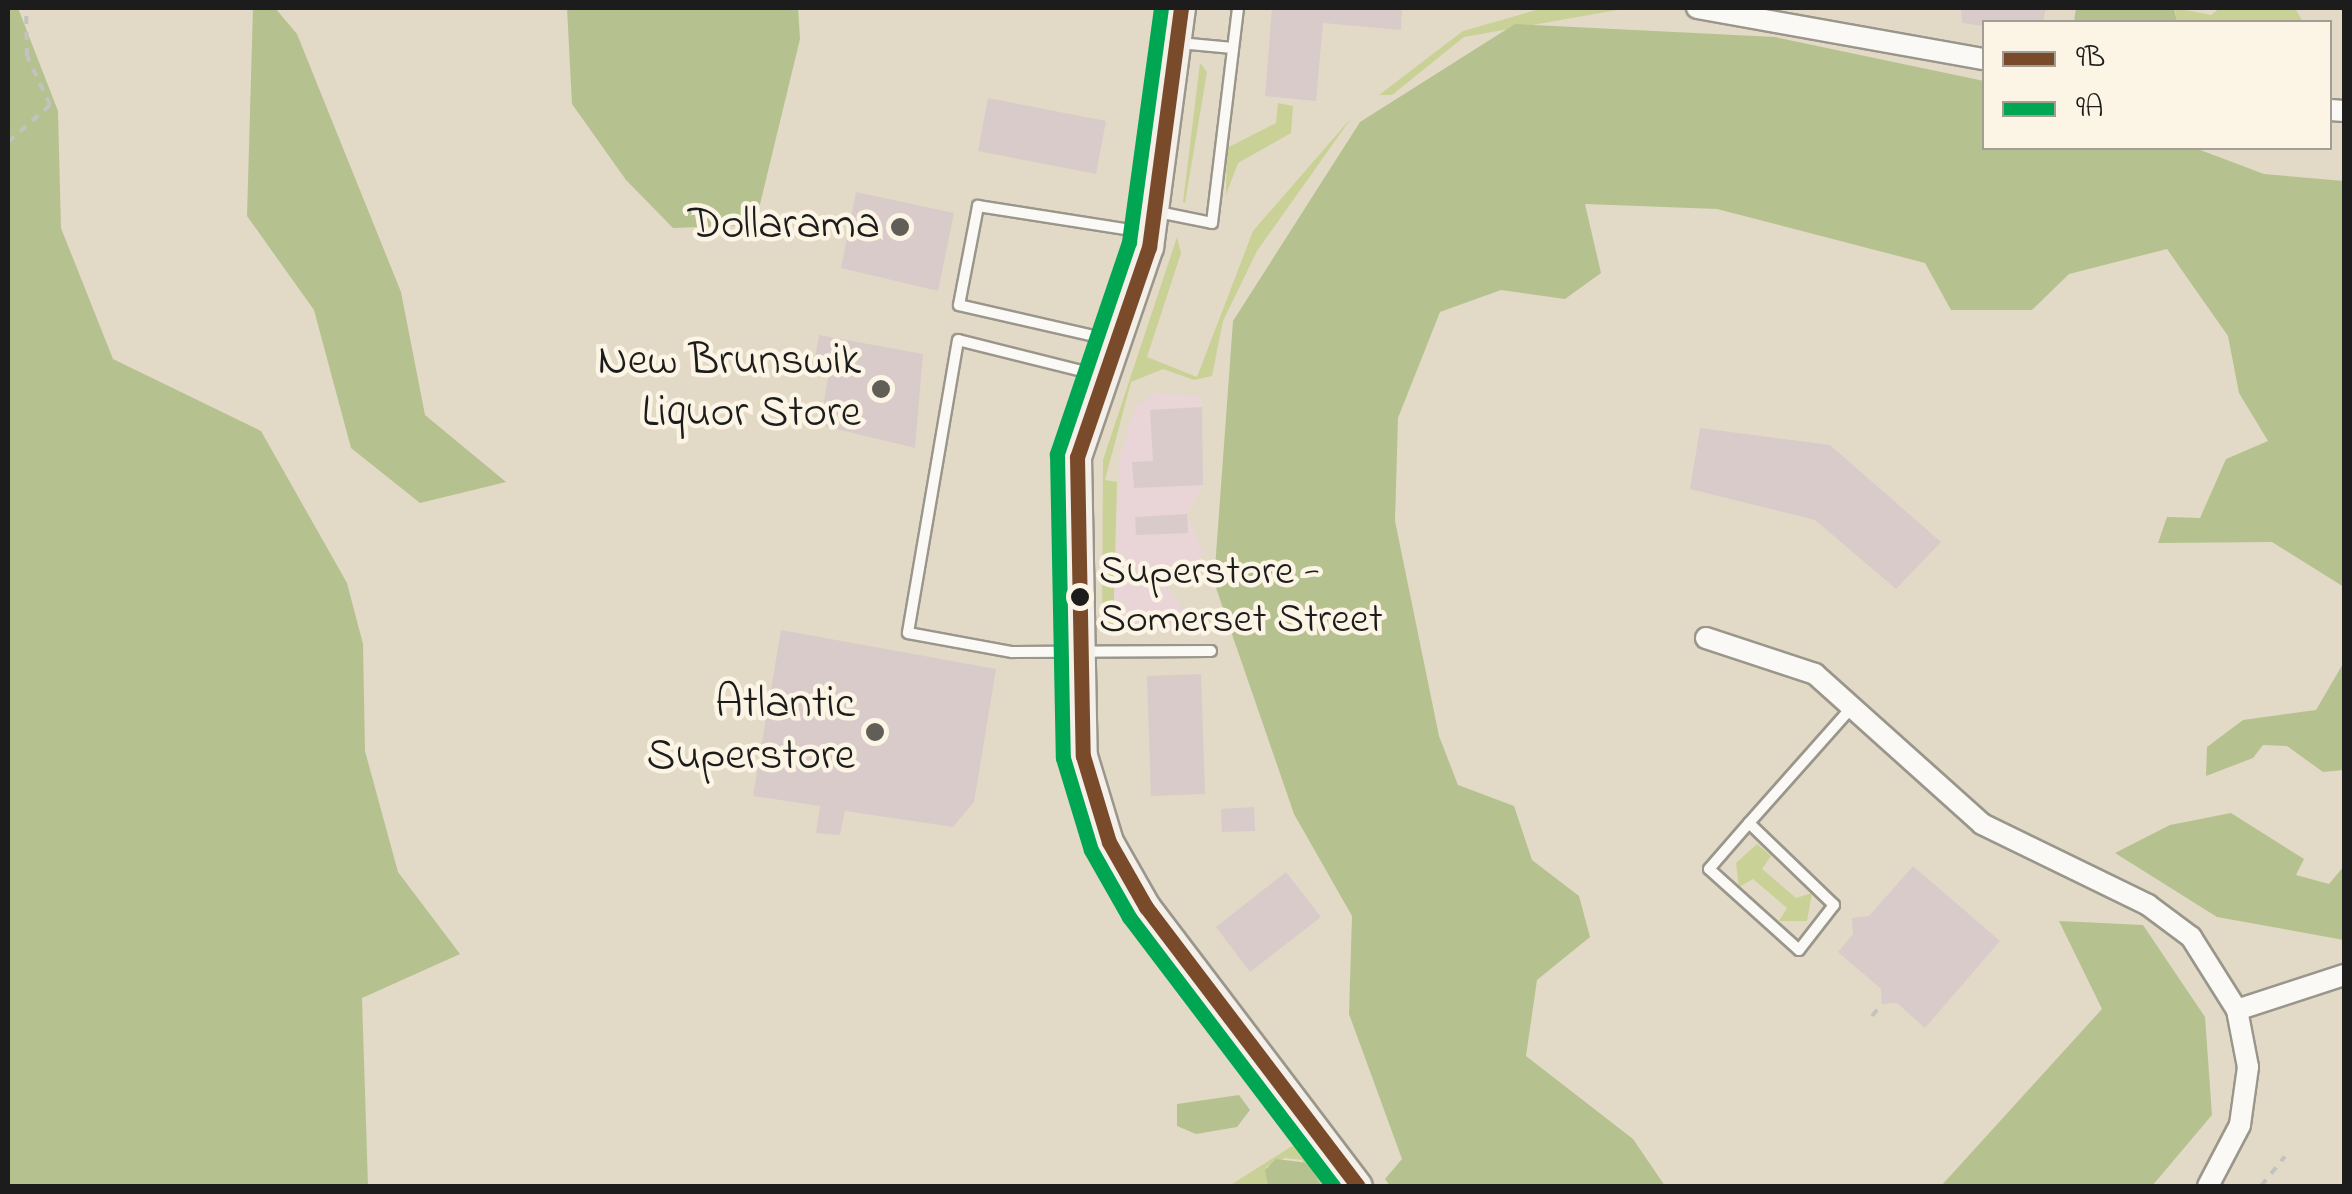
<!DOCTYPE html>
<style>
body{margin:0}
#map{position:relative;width:2352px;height:1194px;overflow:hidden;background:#e2dac6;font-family:"Indie Flower",sans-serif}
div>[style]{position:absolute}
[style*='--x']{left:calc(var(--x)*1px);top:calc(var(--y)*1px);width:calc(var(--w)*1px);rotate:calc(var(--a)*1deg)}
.built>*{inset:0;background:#e9d4d8}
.green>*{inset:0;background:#c9d196}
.forest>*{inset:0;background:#b5c28f}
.building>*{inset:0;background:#d9cbca}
.path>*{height:4px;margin-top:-2px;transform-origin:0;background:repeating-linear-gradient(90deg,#c4c2be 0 8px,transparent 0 16px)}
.roads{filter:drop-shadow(2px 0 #9a968b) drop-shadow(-2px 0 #9a968b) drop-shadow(0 2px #9a968b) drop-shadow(0 -2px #9a968b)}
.service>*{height:10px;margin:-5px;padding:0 5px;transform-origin:5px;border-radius:5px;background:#fbf9f6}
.minor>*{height:20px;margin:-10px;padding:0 10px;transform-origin:10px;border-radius:10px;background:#fbf9f6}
.secondary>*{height:28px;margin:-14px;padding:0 14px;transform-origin:14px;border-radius:14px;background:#f4efe8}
.bus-1>*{height:15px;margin:-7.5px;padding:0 7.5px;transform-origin:7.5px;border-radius:7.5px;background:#7a4b2a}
.bus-2>*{height:15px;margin:-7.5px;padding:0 7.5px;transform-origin:7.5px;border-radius:7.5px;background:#00a651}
.dots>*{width:28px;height:28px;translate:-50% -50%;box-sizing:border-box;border:5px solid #fcf5e5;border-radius:50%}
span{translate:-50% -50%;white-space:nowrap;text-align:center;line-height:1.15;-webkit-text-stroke:9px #fcf5e5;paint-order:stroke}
.bus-label{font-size:42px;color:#1c1c1c}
.left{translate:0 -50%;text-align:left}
.poi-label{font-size:45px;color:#1c1c1c}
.right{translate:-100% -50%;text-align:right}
.frame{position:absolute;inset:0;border:10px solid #1c1c1c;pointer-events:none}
.legend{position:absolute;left:1982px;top:20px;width:350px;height:130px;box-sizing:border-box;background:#fcf5e5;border:2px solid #a29e95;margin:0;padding:12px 18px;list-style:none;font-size:30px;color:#1c1c1c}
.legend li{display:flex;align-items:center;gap:20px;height:50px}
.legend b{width:50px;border:2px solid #a29e95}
</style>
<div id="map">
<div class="built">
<div style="clip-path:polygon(1151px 393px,1201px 396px,1203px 485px,1187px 514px,1204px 555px,1163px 580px,1196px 630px,1113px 632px,1120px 457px,1135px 408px)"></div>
</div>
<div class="green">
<div style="clip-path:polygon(1543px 8px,1628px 8px,1464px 37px,1392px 95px,1379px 95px,1463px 31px)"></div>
<div style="clip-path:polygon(2175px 8px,2211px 15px,2220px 8px,2295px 8px,2303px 22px,2177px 22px)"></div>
<div style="clip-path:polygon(1200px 63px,1207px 72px,1185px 203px,1183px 202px)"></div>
<div style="clip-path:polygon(1278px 103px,1293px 106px,1291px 133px,1238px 163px,1226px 195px,1227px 148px,1276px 123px)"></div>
<div style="clip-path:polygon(1352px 117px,1257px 251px,1223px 321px,1212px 376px,1194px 380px,1163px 369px,1131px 382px,1105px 480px,1117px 482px,1113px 632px,1102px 633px,1103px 460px,1177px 237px,1181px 253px,1147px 357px,1197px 377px,1253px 231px)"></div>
<div style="clip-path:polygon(1757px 844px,1771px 856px,1762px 869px,1796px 898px,1812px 893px,1807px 921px,1779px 921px,1787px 908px,1753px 879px,1739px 887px,1736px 863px)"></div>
<div style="clip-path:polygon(1292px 1146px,1313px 1153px,1338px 1186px,1321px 1186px,1302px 1160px,1285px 1158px,1266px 1167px,1268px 1186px,1229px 1186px)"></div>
</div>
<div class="forest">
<div style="clip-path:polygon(8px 8px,18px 8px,58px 111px,61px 228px,113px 359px,261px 431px,347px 583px,363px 644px,365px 751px,398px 872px,460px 954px,362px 998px,368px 1186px,8px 1186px)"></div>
<div style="clip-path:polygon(253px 8px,275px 8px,297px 34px,401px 292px,425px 415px,506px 482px,420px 503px,351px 448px,314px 310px,247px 216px)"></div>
<div style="clip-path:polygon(567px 8px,798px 8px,800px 39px,755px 225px,673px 228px,626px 180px,572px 104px)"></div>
<div style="clip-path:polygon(2076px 8px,2174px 8px,2177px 22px,2074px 22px)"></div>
<div style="clip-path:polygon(1515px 24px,1775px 37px,1984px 81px,1984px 148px,2195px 148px,2264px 174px,2344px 181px,2344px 587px,2272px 542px,2158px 543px,2167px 517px,2200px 518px,2226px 459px,2268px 441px,2239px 393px,2228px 336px,2167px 249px,2069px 274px,2032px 310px,1951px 310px,1925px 263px,1717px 209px,1585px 204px,1601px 273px,1565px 299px,1501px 290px,1440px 312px,1398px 418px,1395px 521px,1439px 736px,1458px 785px,1514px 806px,1532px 860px,1579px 896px,1590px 937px,1537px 980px,1526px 1056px,1633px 1139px,1665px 1186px,1390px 1186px,1385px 1179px,1402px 1159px,1349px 1014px,1352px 916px,1294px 814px,1214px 582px,1233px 321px,1360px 122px)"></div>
<div style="clip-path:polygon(2344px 662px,2344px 770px,2323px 772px,2287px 746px,2263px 745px,2253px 758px,2206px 776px,2207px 747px,2243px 720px,2316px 710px)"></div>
<div style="clip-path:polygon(2231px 813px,2304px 859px,2296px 875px,2329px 884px,2344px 866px,2344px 940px,2217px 917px,2115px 853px,2170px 825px)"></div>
<div style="clip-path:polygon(2059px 921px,2143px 925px,2205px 1017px,2212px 1115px,2152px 1186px,1941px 1186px,2102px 1009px)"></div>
<div style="clip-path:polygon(1239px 1095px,1250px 1110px,1237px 1127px,1196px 1134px,1177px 1126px,1177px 1104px)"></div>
<div style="clip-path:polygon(1276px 1159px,1309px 1163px,1321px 1186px,1268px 1186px,1265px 1170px)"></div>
</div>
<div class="building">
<div style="clip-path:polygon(1272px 8px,1402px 8px,1401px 30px,1323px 23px,1316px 101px,1265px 96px)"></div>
<div style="clip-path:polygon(1961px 8px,2046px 8px,2043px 22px,1984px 26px,1962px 23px)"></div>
<div style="clip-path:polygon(988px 98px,1106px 121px,1096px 174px,978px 151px)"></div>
<div style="clip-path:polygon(856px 192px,954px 213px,938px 291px,841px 268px)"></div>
<div style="clip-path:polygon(819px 335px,923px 354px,915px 448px,820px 425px,830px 367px,814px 364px)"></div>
<div style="clip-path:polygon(1202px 407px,1203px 485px,1134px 488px,1132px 462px,1153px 461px,1150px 410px)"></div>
<div style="clip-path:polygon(1700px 428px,1830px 445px,1941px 542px,1896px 589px,1815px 520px,1690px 489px)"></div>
<div style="clip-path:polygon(1187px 514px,1188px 533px,1136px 535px,1135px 517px)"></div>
<div style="clip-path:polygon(781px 630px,996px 669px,974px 802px,953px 827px,845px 811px,840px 835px,816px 833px,820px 806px,753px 796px)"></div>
<div style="clip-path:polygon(1201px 674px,1205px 794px,1151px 796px,1147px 676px)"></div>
<div style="clip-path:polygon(1254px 807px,1255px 831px,1222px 832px,1221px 809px)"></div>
<div style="clip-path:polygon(1913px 866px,2000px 941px,1925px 1028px,1897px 1003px,1882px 1004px,1881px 989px,1838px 952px,1853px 934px,1852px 918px,1869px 916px)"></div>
<div style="clip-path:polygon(1286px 872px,1321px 917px,1250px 972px,1216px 927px)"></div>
</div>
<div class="path">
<div style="--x:8;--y:142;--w:56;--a:-41.4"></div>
<div style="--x:50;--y:105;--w:54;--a:-115.1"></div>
<div style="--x:27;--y:56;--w:48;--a:-91.2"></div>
<div style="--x:1872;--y:1016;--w:16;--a:-50"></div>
<div style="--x:2261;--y:1186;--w:38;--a:-51"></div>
</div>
<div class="roads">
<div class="service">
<div style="--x:1179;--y:43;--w:54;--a:5.3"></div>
<div style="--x:1158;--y:212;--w:55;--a:11.5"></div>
<div style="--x:1212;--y:223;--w:217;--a:-83.1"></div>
<div style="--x:1116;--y:341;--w:161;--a:-167.1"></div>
<div style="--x:959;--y:305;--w:101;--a:-79.1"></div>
<div style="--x:978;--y:206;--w:175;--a:8.9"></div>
<div style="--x:1102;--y:376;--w:148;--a:-166"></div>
<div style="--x:958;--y:340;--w:297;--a:99.7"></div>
<div style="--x:908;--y:633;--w:106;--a:10.4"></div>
<div style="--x:1012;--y:652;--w:199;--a:-0.3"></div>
<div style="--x:1749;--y:823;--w:118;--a:44"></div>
<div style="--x:1834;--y:905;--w:57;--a:127.9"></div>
<div style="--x:1799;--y:950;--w:121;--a:-138"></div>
<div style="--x:1709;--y:869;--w:61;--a:-49"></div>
<div style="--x:1749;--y:823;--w:157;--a:-48.4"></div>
</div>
<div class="minor">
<div style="--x:1697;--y:8;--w:291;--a:10.1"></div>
<div style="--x:2330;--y:110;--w:14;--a:4"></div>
<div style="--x:1706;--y:638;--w:115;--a:18.3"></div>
<div style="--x:1815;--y:674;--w:224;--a:41.9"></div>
<div style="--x:1982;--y:824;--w:185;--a:26"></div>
<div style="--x:2148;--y:905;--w:54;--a:36.7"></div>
<div style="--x:2191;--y:937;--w:86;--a:57.8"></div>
<div style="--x:2237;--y:1010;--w:58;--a:79.1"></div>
<div style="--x:2248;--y:1067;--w:59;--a:97.9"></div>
<div style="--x:2240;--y:1125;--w:69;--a:117.7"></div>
<div style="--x:2237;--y:1010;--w:113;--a:-18.1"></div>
</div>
<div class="secondary">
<div style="--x:1181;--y:8;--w:241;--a:97.6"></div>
<div style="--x:1149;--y:247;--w:222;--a:108.9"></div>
<div style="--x:1077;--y:457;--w:299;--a:88.9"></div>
<div style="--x:1083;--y:756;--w:90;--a:73.2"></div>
<div style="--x:1109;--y:842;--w:75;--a:60.4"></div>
<div style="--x:1146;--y:907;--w:350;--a:52.8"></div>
</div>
</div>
<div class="bus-1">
<div style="--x:1181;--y:8;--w:241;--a:97.6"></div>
<div style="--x:1149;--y:247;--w:222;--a:108.9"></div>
<div style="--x:1077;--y:457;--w:299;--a:88.9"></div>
<div style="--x:1083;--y:756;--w:90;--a:73.2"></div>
<div style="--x:1109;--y:842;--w:75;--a:60.4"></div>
<div style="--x:1146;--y:907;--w:350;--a:52.8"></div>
</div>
<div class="bus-2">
<div style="--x:1161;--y:8;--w:236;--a:97.8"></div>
<div style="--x:1129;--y:242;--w:224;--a:108.8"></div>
<div style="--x:1057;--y:454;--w:304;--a:88.9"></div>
<div style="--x:1063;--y:758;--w:96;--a:73.1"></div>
<div style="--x:1091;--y:850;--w:77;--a:60.4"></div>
<div style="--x:1129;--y:917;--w:338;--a:52.8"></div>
</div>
<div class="dots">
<div style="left:900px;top:227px;background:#615e58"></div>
<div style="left:881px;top:389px;background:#615e58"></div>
<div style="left:1080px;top:597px;background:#1c1c1c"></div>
<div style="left:875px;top:732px;background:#615e58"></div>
</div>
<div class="bus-label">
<span class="left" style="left:1099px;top:597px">Superstore -<br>Somerset Street</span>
</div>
<div class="poi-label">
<span class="right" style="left:880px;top:227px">Dollarama</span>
<span class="right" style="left:861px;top:389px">New Brunswik<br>Liquor Store</span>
<span class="right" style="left:855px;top:732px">Atlantic<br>Superstore</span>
</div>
<div class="frame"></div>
<ul class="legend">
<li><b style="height:12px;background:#7a4b2a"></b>9B</li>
<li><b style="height:12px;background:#00a651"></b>9A</li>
</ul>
</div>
